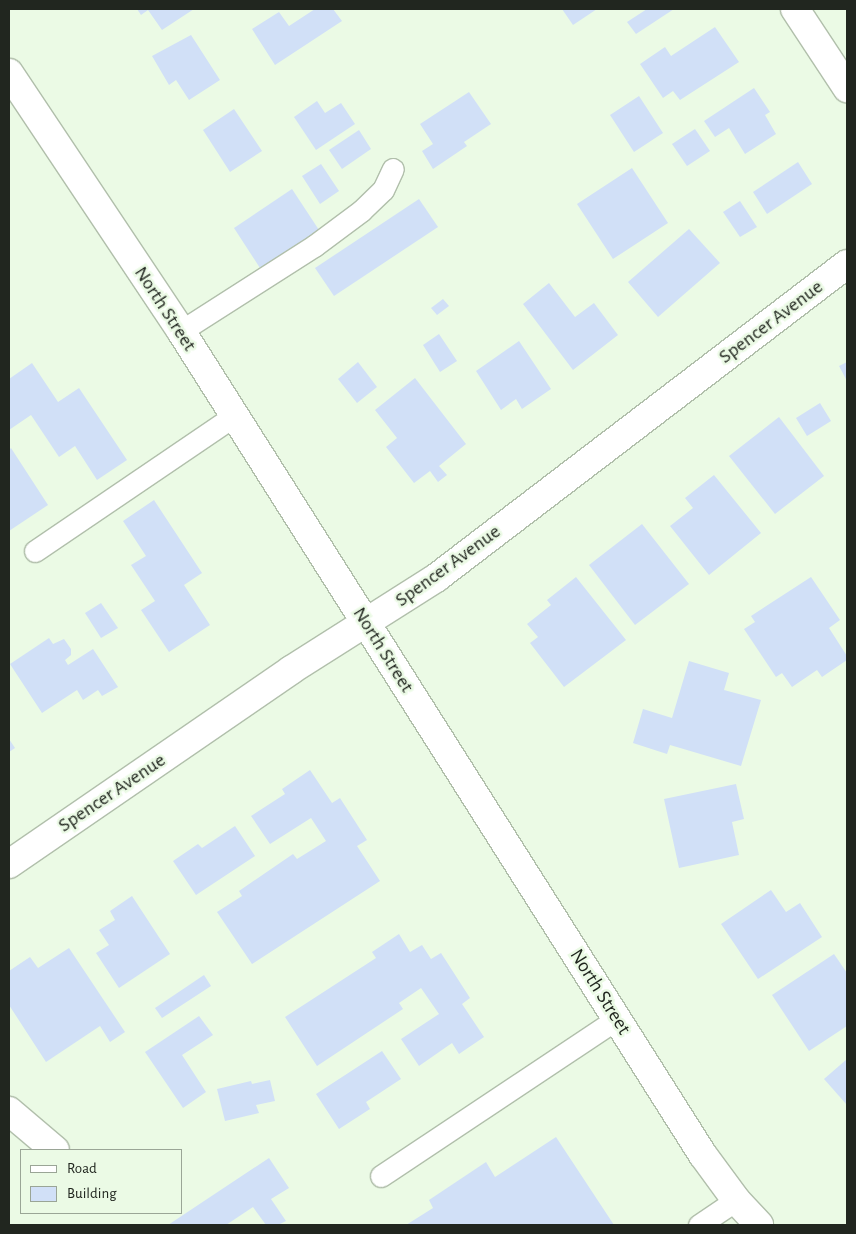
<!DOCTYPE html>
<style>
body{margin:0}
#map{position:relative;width:856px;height:1234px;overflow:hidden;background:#ebfae5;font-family:"Alegreya Sans",sans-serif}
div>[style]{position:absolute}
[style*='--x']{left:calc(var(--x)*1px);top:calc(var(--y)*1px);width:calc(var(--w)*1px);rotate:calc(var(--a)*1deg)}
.building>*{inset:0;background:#d1e0f7}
.roads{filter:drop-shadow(1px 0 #b1bfab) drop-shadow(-1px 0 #b1bfab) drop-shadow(0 1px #b1bfab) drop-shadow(0 -1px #b1bfab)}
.lane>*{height:21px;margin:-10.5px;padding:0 10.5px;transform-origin:10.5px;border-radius:10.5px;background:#fff}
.street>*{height:28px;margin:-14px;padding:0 14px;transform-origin:14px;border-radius:14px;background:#fff}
.secondary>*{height:28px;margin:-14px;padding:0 14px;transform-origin:14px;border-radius:14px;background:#fff}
span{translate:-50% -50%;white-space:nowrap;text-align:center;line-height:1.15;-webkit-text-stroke:5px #ebfae5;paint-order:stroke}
.street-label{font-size:20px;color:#21261f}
.frame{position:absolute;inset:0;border:10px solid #21261f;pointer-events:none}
.legend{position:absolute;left:20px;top:1149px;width:162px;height:65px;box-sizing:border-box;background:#ebfae5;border:1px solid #9aa596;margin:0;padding:6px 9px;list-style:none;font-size:15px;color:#21261f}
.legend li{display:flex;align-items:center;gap:10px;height:25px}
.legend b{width:25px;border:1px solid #9aa596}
</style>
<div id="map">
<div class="building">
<div style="clip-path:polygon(137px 9px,194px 9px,162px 30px,148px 10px,141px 15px)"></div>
<div style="clip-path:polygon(315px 9px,333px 9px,342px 21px,275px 65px,252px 29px,279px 12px,289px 26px)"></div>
<div style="clip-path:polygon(562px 9px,597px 9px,573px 25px)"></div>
<div style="clip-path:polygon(647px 9px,674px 9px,636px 34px,627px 22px)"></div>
<div style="clip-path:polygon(715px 27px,739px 62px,680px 100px,673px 91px,663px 98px,640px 64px,665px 47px,671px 56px)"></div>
<div style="clip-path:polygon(191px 35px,220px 80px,189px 100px,176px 80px,169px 85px,152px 56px)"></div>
<div style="clip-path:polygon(754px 88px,770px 112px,765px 115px,776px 134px,745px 154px,729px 128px,715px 137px,704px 121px)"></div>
<div style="clip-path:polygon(469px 92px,491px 124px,464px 142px,467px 146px,433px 169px,422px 151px,433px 144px,420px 124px)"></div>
<div style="clip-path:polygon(639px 96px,663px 133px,634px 152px,610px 115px)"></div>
<div style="clip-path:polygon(317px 101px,325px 113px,341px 103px,355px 124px,316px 150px,294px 117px)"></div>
<div style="clip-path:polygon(234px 109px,262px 151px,230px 172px,203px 130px)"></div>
<div style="clip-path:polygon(695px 129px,710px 151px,687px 166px,672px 144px)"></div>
<div style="clip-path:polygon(359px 130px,371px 149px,342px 169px,329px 150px)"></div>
<div style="clip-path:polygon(798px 162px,812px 184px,767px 214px,753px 192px)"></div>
<div style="clip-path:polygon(321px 164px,339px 191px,320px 204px,302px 176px)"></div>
<div style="clip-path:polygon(632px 168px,668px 223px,613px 259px,577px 204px)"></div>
<div style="clip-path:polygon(292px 189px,319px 230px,260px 268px,234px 228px)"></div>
<div style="clip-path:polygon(419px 199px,438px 227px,334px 296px,315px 268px)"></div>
<div style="clip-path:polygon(740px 201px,757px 227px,740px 237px,723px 212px)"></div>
<div style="clip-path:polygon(689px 229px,720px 263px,658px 317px,628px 282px)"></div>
<div style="clip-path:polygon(549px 283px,575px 317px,594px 303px,618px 335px,573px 370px,523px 304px)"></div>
<div style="clip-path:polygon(443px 299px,449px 306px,437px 315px,431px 308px)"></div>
<div style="clip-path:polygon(439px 334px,457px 361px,440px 372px,423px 345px)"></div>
<div style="clip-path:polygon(519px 341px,551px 389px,522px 409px,516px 399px,501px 410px,476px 371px)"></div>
<div style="clip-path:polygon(358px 362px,377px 387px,357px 403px,338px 379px)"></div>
<div style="clip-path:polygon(847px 362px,847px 381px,839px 366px)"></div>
<div style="clip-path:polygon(32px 363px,58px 402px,79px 388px,127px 460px,97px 480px,75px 446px,59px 457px,31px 415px,9px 430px,9px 379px)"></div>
<div style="clip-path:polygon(415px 378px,466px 444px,439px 466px,447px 475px,438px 482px,430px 471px,414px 483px,386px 447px,397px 438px,375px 410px)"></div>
<div style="clip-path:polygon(820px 403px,831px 421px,807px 436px,796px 418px)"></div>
<div style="clip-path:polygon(779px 417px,824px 476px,775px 514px,729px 456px)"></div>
<div style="clip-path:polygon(11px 448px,48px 505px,9px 531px,9px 450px)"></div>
<div style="clip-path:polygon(714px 475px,761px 533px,709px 575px,670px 526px,693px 508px,685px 498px)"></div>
<div style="clip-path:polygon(154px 500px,202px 573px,184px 585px,210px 625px,169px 652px,141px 610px,155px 601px,131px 565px,146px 556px,123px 521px)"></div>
<div style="clip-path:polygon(642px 524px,689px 584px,635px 625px,589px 565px)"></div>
<div style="clip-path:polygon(576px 577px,626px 640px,564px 687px,530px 643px,538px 637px,527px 624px,551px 605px,547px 600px)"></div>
<div style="clip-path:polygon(811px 577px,840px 620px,829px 628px,847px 656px,847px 660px,822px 677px,817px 670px,792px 687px,782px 673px,776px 677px,744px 629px,755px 622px,751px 616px)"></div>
<div style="clip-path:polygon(101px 603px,118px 628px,101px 638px,85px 613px)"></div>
<div style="clip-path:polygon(49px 638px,53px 644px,64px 639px,71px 649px,71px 655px,65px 660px,68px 665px,93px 649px,118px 687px,102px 696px,98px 690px,83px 700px,77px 690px,42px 713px,10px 664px)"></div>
<div style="clip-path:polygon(689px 661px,729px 673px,724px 690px,761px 700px,741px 766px,670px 745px,667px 754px,633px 743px,643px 709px,672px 718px)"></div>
<div style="clip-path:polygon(9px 739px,15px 748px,9px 752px)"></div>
<div style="clip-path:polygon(310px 770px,332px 803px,340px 798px,367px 840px,357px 846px,380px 881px,252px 964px,217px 912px,242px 896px,239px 891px,293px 854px,297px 859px,326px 841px,311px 818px,270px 844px,251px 816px,285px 794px,282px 789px)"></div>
<div style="clip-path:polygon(736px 784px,744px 819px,732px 822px,739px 855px,679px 868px,664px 799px)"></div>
<div style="clip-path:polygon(235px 826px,255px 856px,196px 895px,173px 861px,198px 844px,202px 848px)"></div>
<div style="clip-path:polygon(771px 890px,786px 912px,800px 903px,822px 937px,758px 979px,721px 924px)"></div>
<div style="clip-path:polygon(132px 896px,170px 954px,119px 988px,96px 953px,109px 945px,99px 930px,115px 920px,110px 911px)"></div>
<div style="clip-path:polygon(399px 934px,410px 952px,422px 945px,431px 959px,441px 953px,470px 998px,462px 1004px,484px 1037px,459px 1054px,452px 1043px,419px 1066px,401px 1039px,439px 1014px,421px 988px,399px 1003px,403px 1009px,317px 1066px,285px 1017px,376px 958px,372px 952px)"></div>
<div style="clip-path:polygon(69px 948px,125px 1032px,110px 1042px,100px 1026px,46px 1062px,9px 1005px,9px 971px,30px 957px,38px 968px)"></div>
<div style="clip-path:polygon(834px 954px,847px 973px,847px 1026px,809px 1051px,772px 995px)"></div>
<div style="clip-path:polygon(204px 975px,211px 986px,162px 1018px,155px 1008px)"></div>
<div style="clip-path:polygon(199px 1016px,213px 1035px,182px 1055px,206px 1092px,183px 1108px,145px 1052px)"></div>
<div style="clip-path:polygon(382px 1051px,401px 1079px,366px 1102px,370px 1109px,339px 1129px,316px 1094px)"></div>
<div style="clip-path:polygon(847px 1059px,847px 1105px,824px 1079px)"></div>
<div style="clip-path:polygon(270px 1080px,275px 1101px,256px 1105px,259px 1113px,225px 1121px,217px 1089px,251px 1081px,252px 1084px)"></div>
<div style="clip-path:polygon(556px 1137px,614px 1225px,406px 1225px,433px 1208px,429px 1200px,486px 1162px,495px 1177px)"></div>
<div style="clip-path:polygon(269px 1158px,289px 1188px,271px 1199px,286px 1221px,278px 1225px,266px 1225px,253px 1207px,226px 1225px,168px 1225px)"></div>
</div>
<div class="roads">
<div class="lane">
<div style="--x:181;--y:331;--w:158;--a:-32.6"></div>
<div style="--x:314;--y:246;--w:59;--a:-36.7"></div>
<div style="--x:361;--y:211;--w:30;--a:-44"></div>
<div style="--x:383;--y:190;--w:23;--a:-65"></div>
<div style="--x:35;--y:551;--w:240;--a:-34.2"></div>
<div style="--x:381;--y:1176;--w:283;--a:-33.7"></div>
<div style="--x:699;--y:1225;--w:45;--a:-34"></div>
</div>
<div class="street">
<div style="--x:795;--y:9;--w:95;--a:56.6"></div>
<div style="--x:9;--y:1111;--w:60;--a:40.3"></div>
</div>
<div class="secondary">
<div style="--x:9;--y:73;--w:310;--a:56.3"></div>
<div style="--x:181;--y:331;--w:975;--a:57.65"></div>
<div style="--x:703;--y:1155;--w:56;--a:53.7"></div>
<div style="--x:736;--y:1200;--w:34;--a:47"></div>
<div style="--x:9;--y:864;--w:342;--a:-34.5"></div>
<div style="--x:291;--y:670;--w:172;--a:-32.4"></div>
<div style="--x:436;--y:578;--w:517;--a:-37.38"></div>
</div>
</div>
<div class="street-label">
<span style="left:165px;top:309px;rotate:57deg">North Street</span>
<span style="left:771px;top:322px;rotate:-37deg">Spencer Avenue</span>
<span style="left:448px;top:566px;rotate:-36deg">Spencer Avenue</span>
<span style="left:383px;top:650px;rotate:58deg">North Street</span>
<span style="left:112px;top:793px;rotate:-34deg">Spencer Avenue</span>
<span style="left:600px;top:992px;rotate:58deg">North Street</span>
</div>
<div class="frame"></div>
<ul class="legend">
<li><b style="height:6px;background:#fff"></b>Road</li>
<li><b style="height:14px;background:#d1e0f7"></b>Building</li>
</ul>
</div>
